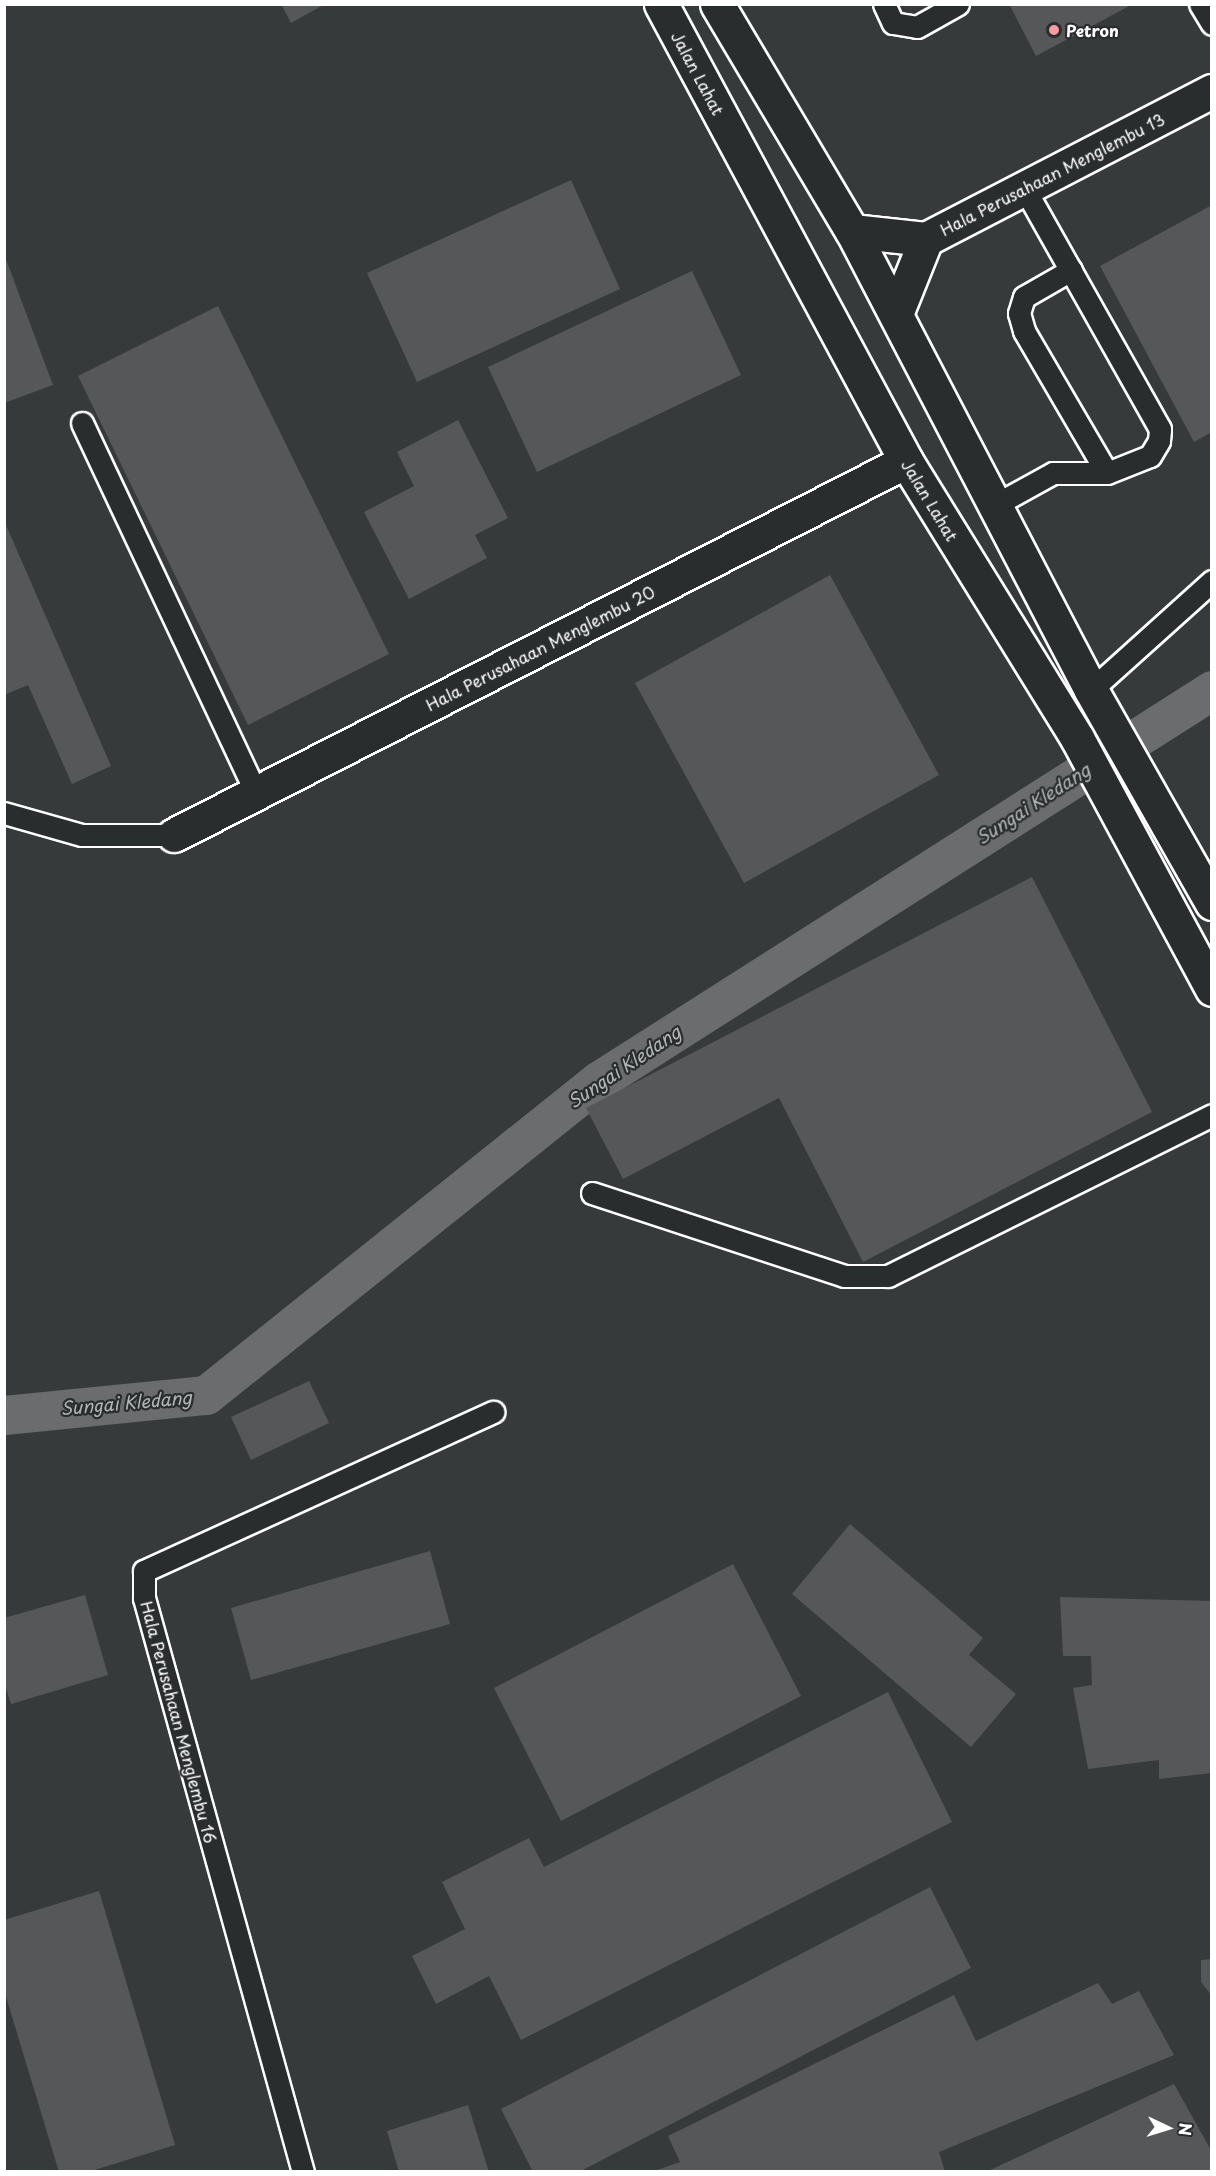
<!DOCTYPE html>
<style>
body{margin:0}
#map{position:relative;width:1216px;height:2176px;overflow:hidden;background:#2a2d2e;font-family:"Playpen Sans",sans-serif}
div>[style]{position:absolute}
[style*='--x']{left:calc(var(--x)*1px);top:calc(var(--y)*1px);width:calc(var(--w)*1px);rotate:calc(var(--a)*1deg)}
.built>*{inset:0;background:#373a3b}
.canal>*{height:39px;margin:-19.5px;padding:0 19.5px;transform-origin:19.5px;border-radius:19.5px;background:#6a6c6d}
.building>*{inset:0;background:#555758}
.roads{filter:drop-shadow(2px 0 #fff) drop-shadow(-2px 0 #fff) drop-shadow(0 2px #fff) drop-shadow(0 -2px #fff)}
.lane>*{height:21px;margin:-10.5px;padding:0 10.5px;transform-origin:10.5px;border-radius:10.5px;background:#2a2d2e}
.street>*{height:33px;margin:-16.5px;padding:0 16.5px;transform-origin:16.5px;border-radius:16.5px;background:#2a2d2e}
.secondary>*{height:33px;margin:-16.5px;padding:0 16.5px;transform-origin:16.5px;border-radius:16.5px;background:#2a2d2e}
.primary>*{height:33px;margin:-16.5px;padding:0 16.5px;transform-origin:16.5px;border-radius:16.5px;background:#2a2d2e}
.dots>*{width:16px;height:16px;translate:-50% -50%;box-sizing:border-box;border:3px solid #2a2d2e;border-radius:50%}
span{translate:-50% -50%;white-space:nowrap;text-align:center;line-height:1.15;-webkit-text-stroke:4.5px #2a2d2e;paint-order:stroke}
.poi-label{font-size:16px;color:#fff;font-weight:700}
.left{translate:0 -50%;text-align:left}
.street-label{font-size:16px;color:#fff}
.water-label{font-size:18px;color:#b4b6b6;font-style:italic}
.frame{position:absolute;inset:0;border:6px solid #fff;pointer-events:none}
.north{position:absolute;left:1138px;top:2098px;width:60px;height:60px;-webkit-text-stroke:4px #2a2d2e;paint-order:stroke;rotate:94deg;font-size:16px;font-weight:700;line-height:24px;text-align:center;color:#fff}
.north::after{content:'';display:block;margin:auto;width:21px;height:27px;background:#fff;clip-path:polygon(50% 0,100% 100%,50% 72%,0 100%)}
</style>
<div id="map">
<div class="built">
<div style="clip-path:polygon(5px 5px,1211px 5px,1211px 2171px,5px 2172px)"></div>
</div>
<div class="canal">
<div style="--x:4;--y:1415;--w:203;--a:-5.7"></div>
<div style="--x:206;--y:1395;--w:502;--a:-38.7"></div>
<div style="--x:598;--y:1081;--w:728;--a:-32.49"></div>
</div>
<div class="building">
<div style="clip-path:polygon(281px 4px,325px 4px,291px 23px)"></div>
<div style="clip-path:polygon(1009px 4px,1133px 4px,1036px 56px)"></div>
<div style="clip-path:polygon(571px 180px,620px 289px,417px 382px,367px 273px)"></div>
<div style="clip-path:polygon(1212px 205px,1212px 432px,1194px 442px,1100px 266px)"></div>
<div style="clip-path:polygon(4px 254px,53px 385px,4px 403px)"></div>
<div style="clip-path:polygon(692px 271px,741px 375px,537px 472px,488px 367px)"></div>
<div style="clip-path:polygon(218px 306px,389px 654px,248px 725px,78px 376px)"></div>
<div style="clip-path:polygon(458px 420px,508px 518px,475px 535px,487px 558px,409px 599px,364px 512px,414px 486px,397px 452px)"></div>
<div style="clip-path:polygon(6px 525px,111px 766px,72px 784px,28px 685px,4px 695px)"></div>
<div style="clip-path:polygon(830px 575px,939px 775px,744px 883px,635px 683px)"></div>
<div style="clip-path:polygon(1032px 877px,1152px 1112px,863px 1262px,779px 1098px,623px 1179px,586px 1108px)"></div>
<div style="clip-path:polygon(309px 1381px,329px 1423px,251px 1460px,231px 1417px)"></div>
<div style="clip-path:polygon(850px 1524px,983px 1638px,969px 1655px,1016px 1694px,971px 1747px,792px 1594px)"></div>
<div style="clip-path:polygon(430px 1551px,450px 1624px,251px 1680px,231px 1608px)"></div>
<div style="clip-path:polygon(733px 1564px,801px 1696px,561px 1821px,494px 1688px)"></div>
<div style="clip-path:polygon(85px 1595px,108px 1675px,11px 1704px,4px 1682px,4px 1618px)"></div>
<div style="clip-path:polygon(1060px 1597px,1212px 1601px,1212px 1773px,1159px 1779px,1159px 1760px,1088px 1769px,1073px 1688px,1092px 1685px,1091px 1656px,1063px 1656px)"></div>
<div style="clip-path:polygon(888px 1692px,952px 1822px,521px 2040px,489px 1976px,436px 2004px,412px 1956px,465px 1929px,442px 1882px,529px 1838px,544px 1867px)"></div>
<div style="clip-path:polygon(930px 1887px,971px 1968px,579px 2172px,533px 2172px,501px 2109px)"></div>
<div style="clip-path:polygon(99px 1891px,175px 2145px,88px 2172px,59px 2172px,4px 1990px,4px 1920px)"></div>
<div style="clip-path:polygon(1212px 1959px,1212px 1996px,1201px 1982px,1201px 1960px)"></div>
<div style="clip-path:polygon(1098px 1983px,1112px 2004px,1139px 1991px,1174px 2055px,939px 2152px,945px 2172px,651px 2172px,680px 2162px,668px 2136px,954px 1995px,976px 2041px)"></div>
<div style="clip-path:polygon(1174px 2084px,1212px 2152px,1212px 2172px,986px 2172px)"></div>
<div style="clip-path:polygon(468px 2105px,489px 2172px,399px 2172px,387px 2131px)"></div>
</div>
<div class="roads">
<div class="lane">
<div style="--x:884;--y:4;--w:21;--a:65"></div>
<div style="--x:893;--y:23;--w:24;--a:9"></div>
<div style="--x:917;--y:27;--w:47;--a:-29.3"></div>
<div style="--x:1200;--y:4;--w:23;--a:59"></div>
<div style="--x:1071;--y:270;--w:54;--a:150.1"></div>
<div style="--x:1024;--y:297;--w:17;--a:107"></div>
<div style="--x:1019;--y:313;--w:19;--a:74"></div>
<div style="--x:1024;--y:331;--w:164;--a:59.7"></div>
<div style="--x:82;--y:423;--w:409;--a:64.8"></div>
<div style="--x:995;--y:505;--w:66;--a:-28.9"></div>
<div style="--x:1053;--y:473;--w:54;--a:0"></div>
<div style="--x:1107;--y:473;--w:46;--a:-21.6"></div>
<div style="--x:1150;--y:456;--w:17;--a:-59"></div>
<div style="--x:1159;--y:441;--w:12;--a:-85"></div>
<div style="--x:1160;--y:429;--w:273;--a:-119.4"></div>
<div style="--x:1091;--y:690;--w:163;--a:-42"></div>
<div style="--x:4;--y:813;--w:81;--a:15.8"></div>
<div style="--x:82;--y:835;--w:92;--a:0"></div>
<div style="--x:592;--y:1193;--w:265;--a:18.2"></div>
<div style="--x:844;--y:1276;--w:44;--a:0"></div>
<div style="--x:888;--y:1276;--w:362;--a:-26.4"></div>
<div style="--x:303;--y:2172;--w:596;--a:-105.48"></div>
<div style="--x:144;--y:1598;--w:27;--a:-90"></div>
<div style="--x:144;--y:1571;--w:384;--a:-24.5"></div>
</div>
<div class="street">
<div style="--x:174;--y:835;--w:822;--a:-27.06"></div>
</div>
<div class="secondary">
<div style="--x:852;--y:231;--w:74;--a:6.2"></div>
<div style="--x:926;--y:239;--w:322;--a:-27.4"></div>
<div style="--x:896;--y:314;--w:81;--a:-68.2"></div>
</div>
<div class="primary">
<div style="--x:661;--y:4;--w:519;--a:61.8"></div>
<div style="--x:906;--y:461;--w:326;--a:58.3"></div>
<div style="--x:1077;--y:738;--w:285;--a:61.7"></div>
<div style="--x:717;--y:4;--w:264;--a:59.3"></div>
<div style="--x:852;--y:231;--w:517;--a:62.49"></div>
<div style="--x:1091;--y:690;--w:245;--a:60.4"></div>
</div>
</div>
<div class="dots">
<div style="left:1054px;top:30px;background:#ff9aa2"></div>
</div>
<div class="poi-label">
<span class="left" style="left:1066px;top:30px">Petron</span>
</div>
<div class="street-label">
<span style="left:698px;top:73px;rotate:62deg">Jalan Lahat</span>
<span style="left:1052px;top:174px;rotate:-27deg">Hala Perusahaan Menglembu 13</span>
<span style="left:930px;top:500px;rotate:59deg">Jalan Lahat</span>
<span style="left:540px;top:648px;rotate:-27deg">Hala Perusahaan Menglembu 20</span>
<span style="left:179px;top:1722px;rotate:75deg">Hala Perusahaan Menglembu 16</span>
</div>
<div class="water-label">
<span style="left:1033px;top:804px;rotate:-33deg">Sungai Kledang</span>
<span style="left:624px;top:1067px;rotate:-34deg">Sungai Kledang</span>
<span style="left:126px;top:1403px;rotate:-5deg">Sungai Kledang</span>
</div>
<div class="frame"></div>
<div class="north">N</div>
</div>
